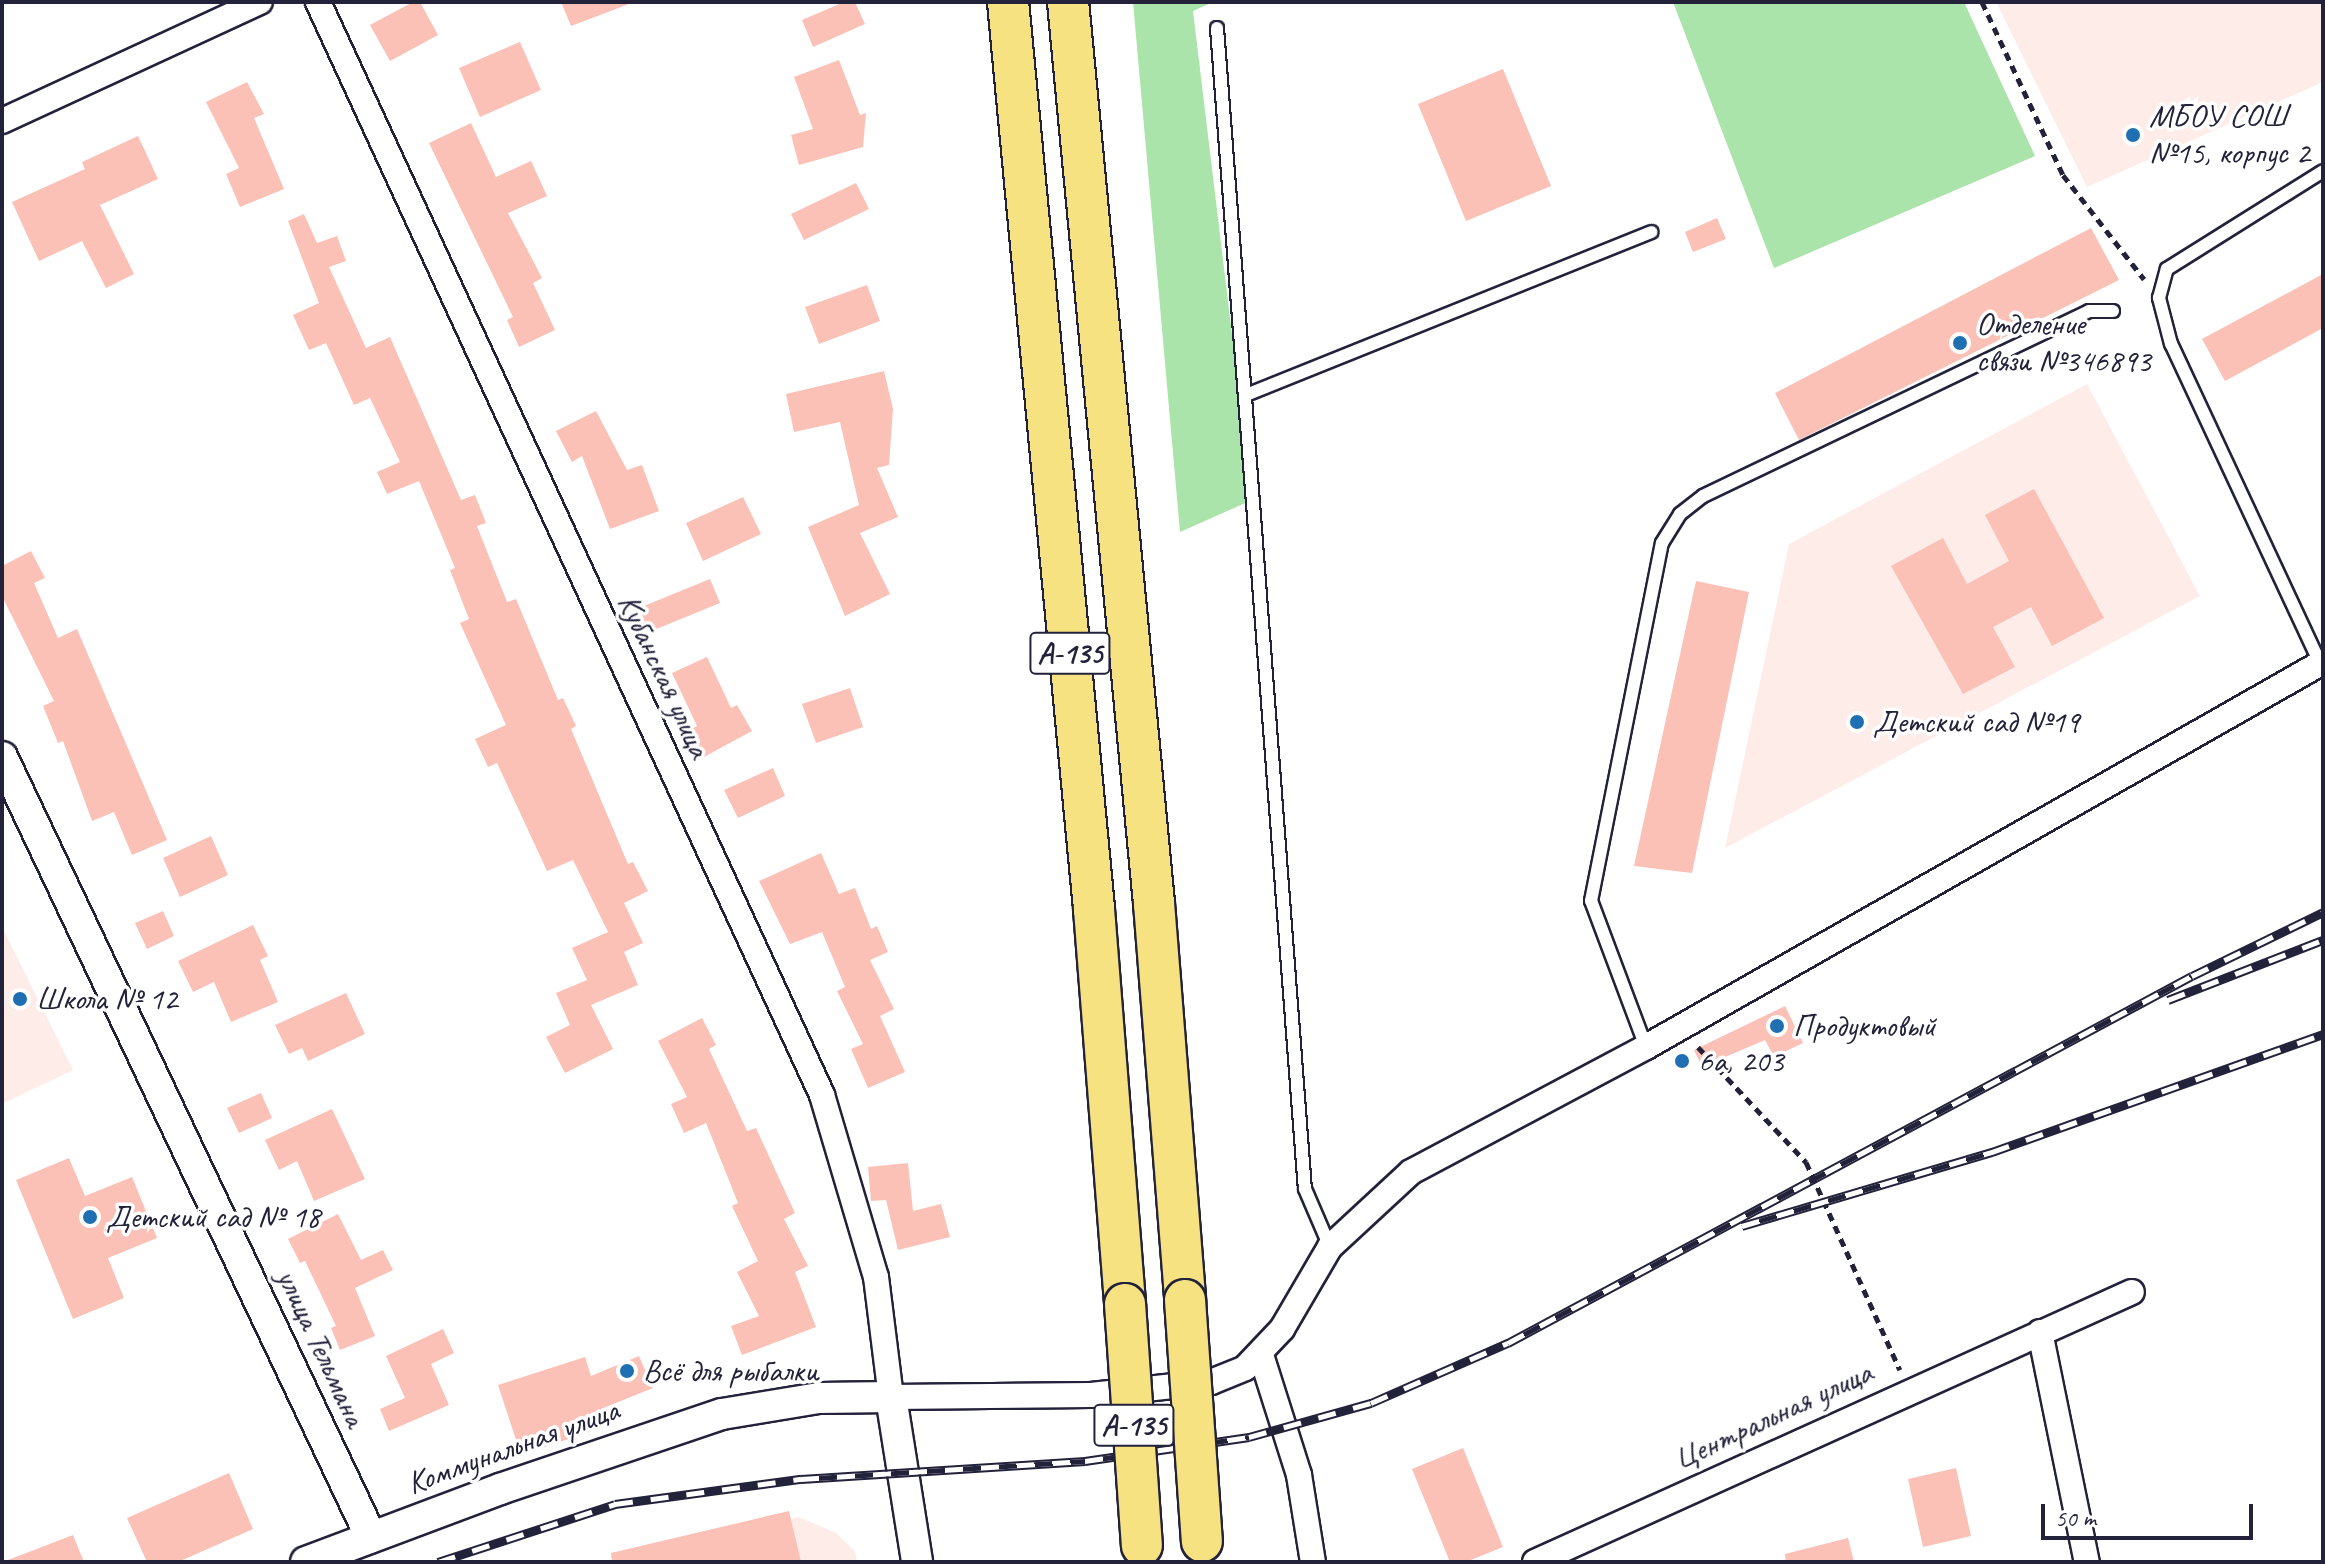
<!DOCTYPE html>
<meta charset="utf-8">
<style>
body{margin:0}
#map{position:relative;width:2325px;height:1564px;overflow:hidden;background:#fff;font-family:Caveat,sans-serif}
div>[style]{position:absolute}
[style*='--x']{left:calc(var(--x)*1px);top:calc(var(--y)*1px);width:calc(var(--w)*1px);rotate:calc(var(--a)*1deg)}
.built>*{inset:0;background:#feece9}
.green>*{inset:0;background:#aae4aa}
.building>*{inset:0;background:#fbc0b6}
.path>*{height:5px;margin-top:-2.5px;transform-origin:0;background:repeating-linear-gradient(90deg,#22223b 0 8px,transparent 0 14px)}
.roads{filter:drop-shadow(2px 0 #22223b) drop-shadow(-2px 0 #22223b) drop-shadow(0 2px #22223b) drop-shadow(0 -2px #22223b)}
.service>*{height:12px;margin:-6px;padding:0 6px;transform-origin:6px;border-radius:6px;background:#fff}
.minor>*{height:24px;margin:-12px;padding:0 12px;transform-origin:12px;border-radius:12px;background:#fff}
.tertiary>*{height:30px;margin:-15px;padding:0 15px;transform-origin:15px;border-radius:15px;background:#fff}
.trunk>*{height:40px;margin:-20px;padding:0 20px;transform-origin:20px;border-radius:20px;background:#f7e281}
.rail>*{height:9px;margin-top:-4.5px;transform-origin:0;background:repeating-linear-gradient(90deg,#fff 0 18px,#22223b 0 36px);box-sizing:border-box;border-block:2px solid #22223b}
.bridges{filter:drop-shadow(2px 0 #22223b) drop-shadow(-2px 0 #22223b) drop-shadow(0 2px #22223b) drop-shadow(0 -2px #22223b)}
.trunk-bridge>*{height:40px;margin:-20px;padding:0 20px;transform-origin:20px;border-radius:20px;background:#f7e281}
.dots>*{width:22px;height:22px;translate:-50% -50%;box-sizing:border-box;border:4px solid #fff;border-radius:50%}
span{translate:-50% -50%;white-space:nowrap;text-align:center;line-height:1.15;-webkit-text-stroke:7px #fff;paint-order:stroke}
.shield-label span{padding:2px 6px;background:#fff;border:2px solid;border-radius:6px;-webkit-text-stroke-width:0}
.shield-label{font-size:30px;color:#22223b;font-weight:700}
.poi-label{font-size:32px;color:#22223b}
.left{translate:0 -50%;text-align:left}
.street-label{font-size:32px;color:#22223b}
.frame{position:absolute;inset:0;border:4px solid #22223b;pointer-events:none}
.scale{position:absolute;left:2041px;top:1504px;width:212px;height:36px;box-sizing:border-box;border:4px solid #22223b;border-top:0;padding-left:10px;font-size:24px;line-height:28px;white-space:nowrap;color:#22223b;-webkit-text-stroke:6px #fff;paint-order:stroke}
</style>
<div id="map">
<div class="built">
<div style="clip-path:polygon(1996px 2px,2323px 2px,2323px 82px,2087px 187px)"></div>
<div style="clip-path:polygon(2087px 384px,2200px 596px,1725px 848px,1789px 544px)"></div>
<div style="clip-path:polygon(2px 927px,73px 1070px,2px 1104px)"></div>
<div style="clip-path:polygon(799px 1517px,836px 1533px,855px 1551px,857px 1562px,611px 1562px)"></div>
</div>
<div class="green">
<div style="clip-path:polygon(1133px 2px,1213px 2px,1193px 11px,1252px 500px,1180px 532px)"></div>
<div style="clip-path:polygon(1673px 2px,1964px 2px,2035px 156px,1774px 268px)"></div>
</div>
<div class="building">
<div style="clip-path:polygon(413px 2px,420px 2px,438px 35px,390px 61px,370px 25px)"></div>
<div style="clip-path:polygon(561px 2px,629px 2px,629px 4px,571px 26px)"></div>
<div style="clip-path:polygon(844px 2px,855px 2px,865px 24px,813px 47px,802px 20px)"></div>
<div style="clip-path:polygon(520px 42px,541px 90px,480px 117px,459px 68px)"></div>
<div style="clip-path:polygon(839px 60px,860px 115px,866px 113px,863px 147px,799px 165px,791px 135px,813px 129px,794px 77px)"></div>
<div style="clip-path:polygon(1503px 69px,1551px 186px,1466px 221px,1418px 104px)"></div>
<div style="clip-path:polygon(247px 82px,264px 114px,254px 118px,284px 189px,240px 207px,226px 174px,239px 168px,206px 102px)"></div>
<div style="clip-path:polygon(471px 123px,496px 177px,531px 161px,547px 196px,508px 213px,542px 278px,533px 283px,555px 330px,519px 347px,507px 320px,513px 317px,429px 143px)"></div>
<div style="clip-path:polygon(138px 136px,158px 179px,100px 205px,134px 274px,106px 288px,82px 241px,39px 261px,12px 202px,85px 169px,82px 162px)"></div>
<div style="clip-path:polygon(856px 183px,869px 209px,804px 240px,791px 214px)"></div>
<div style="clip-path:polygon(304px 214px,317px 243px,337px 236px,346px 261px,329px 267px,366px 348px,390px 337px,461px 500px,475px 495px,486px 523px,477px 526px,507px 602px,516px 599px,558px 700px,563px 698px,576px 726px,571px 729px,628px 864px,633px 862px,648px 891px,624px 903px,643px 943px,624px 952px,638px 985px,591px 1005px,613px 1049px,565px 1073px,546px 1037px,570px 1025px,556px 993px,587px 980px,572px 948px,608px 932px,573px 860px,547px 871px,497px 763px,488px 767px,475px 739px,506px 725px,460px 623px,469px 619px,450px 570px,455px 568px,419px 481px,387px 494px,377px 472px,400px 462px,370px 398px,354px 405px,326px 343px,309px 350px,293px 315px,319px 303px,288px 221px)"></div>
<div style="clip-path:polygon(1717px 218px,1726px 239px,1693px 252px,1685px 232px)"></div>
<div style="clip-path:polygon(2091px 228px,2119px 280px,1799px 440px,1775px 393px)"></div>
<div style="clip-path:polygon(2323px 274px,2323px 328px,2225px 381px,2202px 339px)"></div>
<div style="clip-path:polygon(867px 285px,880px 321px,819px 344px,805px 307px)"></div>
<div style="clip-path:polygon(884px 371px,893px 409px,889px 465px,877px 468px,898px 517px,860px 533px,890px 594px,845px 616px,808px 527px,859px 505px,840px 422px,794px 432px,786px 394px)"></div>
<div style="clip-path:polygon(596px 411px,627px 470px,642px 465px,659px 511px,610px 529px,582px 456px,572px 462px,556px 431px)"></div>
<div style="clip-path:polygon(2034px 489px,2104px 618px,2052px 646px,2031px 607px,1993px 627px,2015px 667px,1963px 694px,1891px 566px,1943px 538px,1967px 584px,2009px 561px,1985px 515px)"></div>
<div style="clip-path:polygon(743px 497px,761px 534px,703px 561px,686px 523px)"></div>
<div style="clip-path:polygon(31px 551px,45px 578px,34px 583px,58px 638px,77px 629px,167px 840px,132px 855px,114px 812px,92px 821px,63px 741px,58px 743px,43px 706px,54px 701px,2px 596px,2px 566px)"></div>
<div style="clip-path:polygon(710px 579px,720px 603px,649px 632px,639px 608px)"></div>
<div style="clip-path:polygon(1696px 581px,1749px 592px,1692px 873px,1634px 866px)"></div>
<div style="clip-path:polygon(707px 657px,731px 708px,737px 705px,752px 731px,702px 758px,688px 731px,697px 726px,672px 673px)"></div>
<div style="clip-path:polygon(850px 688px,863px 727px,816px 743px,802px 704px)"></div>
<div style="clip-path:polygon(773px 768px,785px 796px,738px 818px,724px 790px)"></div>
<div style="clip-path:polygon(211px 836px,228px 875px,180px 897px,163px 858px)"></div>
<div style="clip-path:polygon(821px 853px,839px 894px,855px 888px,871px 929px,877px 926px,888px 952px,870px 960px,894px 1009px,880px 1016px,905px 1072px,868px 1088px,851px 1049px,863px 1044px,837px 991px,845px 987px,822px 932px,790px 944px,759px 881px)"></div>
<div style="clip-path:polygon(163px 911px,174px 936px,147px 949px,135px 923px)"></div>
<div style="clip-path:polygon(253px 925px,268px 956px,260px 960px,278px 1002px,231px 1022px,214px 982px,193px 992px,178px 961px)"></div>
<div style="clip-path:polygon(346px 993px,365px 1034px,308px 1061px,302px 1048px,289px 1054px,275px 1025px)"></div>
<div style="clip-path:polygon(1785px 1006px,1803px 1043px,1774px 1057px,1765px 1040px,1702px 1067px,1694px 1050px)"></div>
<div style="clip-path:polygon(702px 1018px,716px 1045px,709px 1049px,747px 1131px,756px 1128px,795px 1213px,784px 1219px,808px 1266px,795px 1272px,816px 1327px,742px 1355px,731px 1326px,759px 1316px,737px 1272px,758px 1261px,732px 1206px,738px 1203px,706px 1123px,684px 1133px,671px 1104px,687px 1097px,658px 1041px)"></div>
<div style="clip-path:polygon(261px 1093px,272px 1118px,239px 1133px,227px 1108px)"></div>
<div style="clip-path:polygon(332px 1109px,365px 1179px,314px 1201px,297px 1161px,279px 1170px,265px 1140px)"></div>
<div style="clip-path:polygon(69px 1158px,85px 1196px,132px 1177px,157px 1238px,108px 1258px,124px 1298px,73px 1319px,16px 1180px)"></div>
<div style="clip-path:polygon(908px 1163px,913px 1211px,941px 1204px,950px 1237px,898px 1250px,886px 1200px,871px 1201px,868px 1167px)"></div>
<div style="clip-path:polygon(338px 1214px,361px 1260px,383px 1250px,393px 1270px,355px 1288px,375px 1336px,340px 1350px,331px 1328px,336px 1326px,305px 1261px,300px 1263px,288px 1239px)"></div>
<div style="clip-path:polygon(443px 1329px,454px 1353px,431px 1364px,449px 1405px,389px 1431px,380px 1409px,405px 1398px,386px 1356px)"></div>
<div style="clip-path:polygon(639px 1356px,653px 1388px,601px 1409px,607px 1426px,521px 1455px,498px 1385px,585px 1357px,591px 1376px)"></div>
<div style="clip-path:polygon(1463px 1448px,1503px 1547px,1466px 1562px,1450px 1562px,1412px 1469px)"></div>
<div style="clip-path:polygon(1956px 1468px,1971px 1536px,1923px 1547px,1908px 1479px)"></div>
<div style="clip-path:polygon(229px 1473px,253px 1529px,178px 1562px,147px 1562px,127px 1518px)"></div>
<div style="clip-path:polygon(789px 1511px,801px 1562px,612px 1562px,611px 1553px)"></div>
<div style="clip-path:polygon(73px 1535px,84px 1562px,8px 1562px,8px 1560px)"></div>
<div style="clip-path:polygon(1848px 1538px,1854px 1562px,1786px 1562px,1785px 1554px)"></div>
</div>
<div class="path">
<div style="--x:1982;--y:2;--w:191;--a:64.9"></div>
<div style="--x:2063;--y:175;--w:132;--a:52.1"></div>
<div style="--x:1698;--y:1047;--w:158;--a:46.8"></div>
<div style="--x:1806;--y:1162;--w:228;--a:65.7"></div>
</div>
<div class="roads">
<div class="service">
<div style="--x:1217;--y:28;--w:1164;--a:85.67"></div>
<div style="--x:1305;--y:1189;--w:63;--a:66.7"></div>
<div style="--x:1246;--y:395;--w:437;--a:-21.9"></div>
<div style="--x:2320;--y:663;--w:352;--a:-115"></div>
<div style="--x:2171;--y:344;--w:48;--a:-104.6"></div>
<div style="--x:2159;--y:298;--w:30;--a:-75"></div>
<div style="--x:2167;--y:269;--w:184;--a:-32.1"></div>
<div style="--x:1646;--y:1047;--w:156;--a:-110.6"></div>
<div style="--x:1591;--y:901;--w:365;--a:-78.8"></div>
<div style="--x:1662;--y:543;--w:34;--a:-58"></div>
<div style="--x:1680;--y:514;--w:29;--a:-38"></div>
<div style="--x:1703;--y:496;--w:428;--a:-25.6"></div>
<div style="--x:2089;--y:311;--w:24;--a:0"></div>
</div>
<div class="minor">
<div style="--x:318;--y:2;--w:1204;--a:65.24"></div>
<div style="--x:822;--y:1095;--w:190;--a:73.5"></div>
<div style="--x:876;--y:1277;--w:121;--a:82.9"></div>
<div style="--x:891;--y:1397;--w:200;--a:-0.6"></div>
<div style="--x:1091;--y:1395;--w:121;--a:-6.2"></div>
<div style="--x:1211;--y:1382;--w:37;--a:-22"></div>
<div style="--x:1245;--y:1368;--w:54;--a:-46.5"></div>
<div style="--x:1282;--y:1329;--w:95;--a:-59.7"></div>
<div style="--x:1330;--y:1247;--w:110;--a:-42.8"></div>
<div style="--x:1411;--y:1172;--w:266;--a:-28"></div>
<div style="--x:1646;--y:1047;--w:779;--a:-29.63"></div>
<div style="--x:2;--y:121;--w:284;--a:-24.8"></div>
<div style="--x:2040;--y:1332;--w:235;--a:78.5"></div>
<div style="--x:1261;--y:1355;--w:126;--a:72.4"></div>
<div style="--x:1299;--y:1475;--w:88;--a:80.9"></div>
<div style="--x:1535;--y:1562;--w:655;--a:-24.34"></div>
</div>
<div class="tertiary">
<div style="--x:2;--y:757;--w:863;--a:64.68"></div>
<div style="--x:306;--y:1562;--w:207;--a:-20.6"></div>
<div style="--x:500;--y:1489;--w:234;--a:-18.7"></div>
<div style="--x:722;--y:1414;--w:98;--a:-9.4"></div>
<div style="--x:819;--y:1398;--w:72;--a:-0.8"></div>
<div style="--x:891;--y:1397;--w:167;--a:81"></div>
</div>
<div class="trunk">
<div style="--x:1008;--y:2;--w:911;--a:84.58"></div>
<div style="--x:1094;--y:909;--w:396;--a:85.5"></div>
<div style="--x:1068;--y:2;--w:905;--a:84.55"></div>
<div style="--x:1154;--y:903;--w:398;--a:85.5"></div>
</div>
</div>
<div class="rail">
<div style="--x:2168;--y:1000;--w:166;--a:-21.2"></div>
<div style="--x:1742;--y:1226;--w:261;--a:-16.5"></div>
<div style="--x:1992;--y:1152;--w:351;--a:-19.6"></div>
<div style="--x:438;--y:1562;--w:186;--a:-18.1"></div>
<div style="--x:615;--y:1504;--w:188;--a:-7.7"></div>
<div style="--x:801;--y:1479;--w:285;--a:-3.6"></div>
<div style="--x:1085;--y:1461;--w:166;--a:-8.3"></div>
<div style="--x:1249;--y:1437;--w:127;--a:-15.6"></div>
<div style="--x:1371;--y:1403;--w:150;--a:-23.7"></div>
<div style="--x:1508;--y:1343;--w:776;--a:-28.22"></div>
<div style="--x:2192;--y:976;--w:146;--a:-26"></div>
</div>
<div class="bridges">
<div class="trunk-bridge">
<div style="--x:1185;--y:1300;--w:242;--a:86"></div>
<div style="--x:1125;--y:1304;--w:242;--a:86"></div>
</div>
</div>
<div class="dots">
<div style="left:2133px;top:135px;background:#1f6fb2"></div>
<div style="left:1960px;top:343px;background:#1f6fb2"></div>
<div style="left:1857px;top:722px;background:#1f6fb2"></div>
<div style="left:20px;top:999px;background:#1f6fb2"></div>
<div style="left:1777px;top:1026px;background:#1f6fb2"></div>
<div style="left:1682px;top:1061px;background:#1f6fb2"></div>
<div style="left:90px;top:1217px;background:#1f6fb2"></div>
<div style="left:627px;top:1371px;background:#1f6fb2"></div>
</div>
<div class="shield-label">
<span style="left:1070px;top:653px">А-135</span>
<span style="left:1134px;top:1425px">А-135</span>
</div>
<div class="poi-label">
<span class="left" style="left:2149px;top:135px">МБОУ СОШ<br>№15, корпус 2</span>
<span class="left" style="left:1976px;top:343px">Отделение<br>связи №346893</span>
<span class="left" style="left:1873px;top:722px">Детский сад №19</span>
<span class="left" style="left:36px;top:999px">Школа № 12</span>
<span class="left" style="left:1793px;top:1026px">Продуктовый</span>
<span class="left" style="left:1698px;top:1061px">6a, 203</span>
<span class="left" style="left:106px;top:1217px">Детский сад № 18</span>
<span class="left" style="left:643px;top:1371px">Всё для рыбалки</span>
</div>
<div class="street-label">
<span style="left:664px;top:676px;rotate:65deg">Кубанская улица</span>
<span style="left:321px;top:1348px;rotate:65deg">улица Тельмана</span>
<span style="left:1773px;top:1416px;rotate:-25deg">Центральная улица</span>
<span style="left:513px;top:1447px;rotate:-20deg">Коммунальная улица</span>
</div>
<div class="frame"></div>
<div class="scale">50 m</div>
</div>
